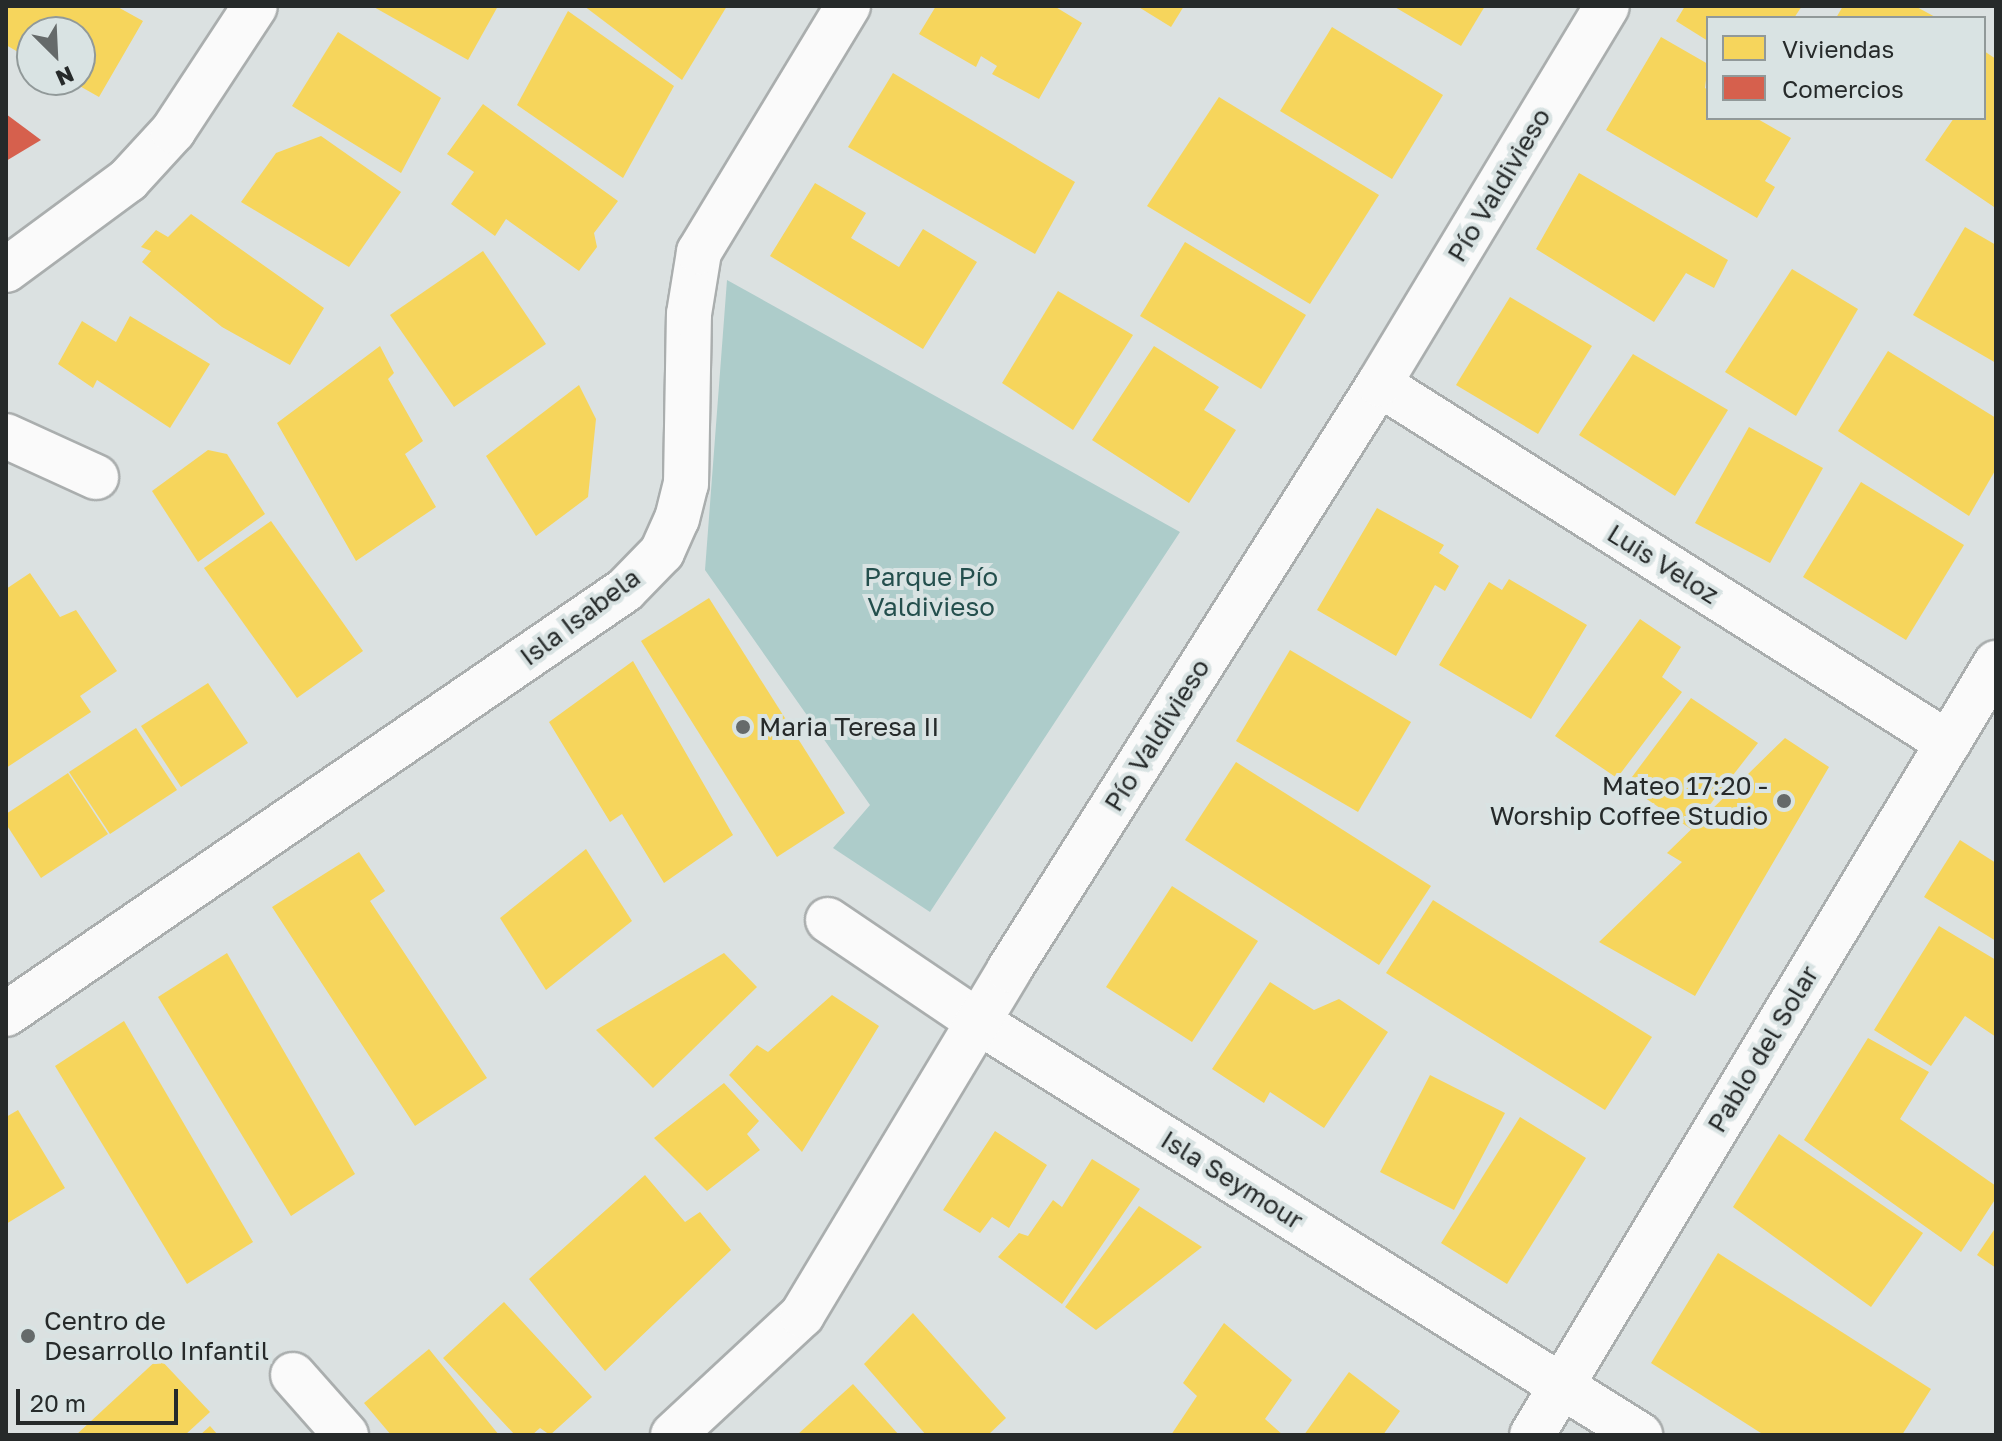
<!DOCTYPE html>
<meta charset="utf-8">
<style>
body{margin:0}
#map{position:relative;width:2002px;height:1441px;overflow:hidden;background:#dbe1e1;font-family:"Golos Text",sans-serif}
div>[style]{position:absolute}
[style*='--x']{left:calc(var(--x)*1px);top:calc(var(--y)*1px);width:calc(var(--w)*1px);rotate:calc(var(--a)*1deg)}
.green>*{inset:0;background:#adccca}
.homes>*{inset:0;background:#f6d55c}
.shops>*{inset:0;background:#d6604d}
.roads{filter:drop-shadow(2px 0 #aaaeae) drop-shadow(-2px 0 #aaaeae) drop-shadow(0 2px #aaaeae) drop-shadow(0 -2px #aaaeae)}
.minor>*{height:44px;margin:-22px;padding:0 22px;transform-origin:22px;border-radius:22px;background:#fafafa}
.dots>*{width:22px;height:22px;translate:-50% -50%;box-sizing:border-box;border:4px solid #d9e3e3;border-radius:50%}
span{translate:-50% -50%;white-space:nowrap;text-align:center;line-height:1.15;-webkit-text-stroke:8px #d9e3e3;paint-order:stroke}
.street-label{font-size:26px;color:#262a2a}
.park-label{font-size:26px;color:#244f4d}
.poi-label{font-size:26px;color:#262a2a}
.left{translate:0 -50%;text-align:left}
.right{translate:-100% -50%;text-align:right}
.frame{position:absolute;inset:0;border:8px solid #262a2a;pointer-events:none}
.legend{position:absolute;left:1706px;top:16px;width:280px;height:104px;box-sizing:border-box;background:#d9e3e3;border:2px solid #919999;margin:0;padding:10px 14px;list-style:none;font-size:24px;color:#262a2a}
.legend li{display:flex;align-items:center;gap:16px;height:40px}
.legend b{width:40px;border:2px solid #919999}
.north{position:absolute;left:16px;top:16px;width:80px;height:80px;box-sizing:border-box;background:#d9e3e3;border:2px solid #919999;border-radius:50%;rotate:156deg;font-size:22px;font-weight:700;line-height:32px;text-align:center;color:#262a2a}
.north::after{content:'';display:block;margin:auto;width:28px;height:36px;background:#656a6a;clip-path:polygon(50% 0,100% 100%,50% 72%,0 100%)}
.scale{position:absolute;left:16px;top:1389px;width:162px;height:36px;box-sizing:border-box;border:4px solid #262a2a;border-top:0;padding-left:10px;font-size:24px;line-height:28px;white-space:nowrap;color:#262a2a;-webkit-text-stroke:6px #d9e3e3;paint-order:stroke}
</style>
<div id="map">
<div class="green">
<div style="clip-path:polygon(727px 280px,1180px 532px,930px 912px,833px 848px,870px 805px,705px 570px)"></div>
</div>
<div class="homes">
<div style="clip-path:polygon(6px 6px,116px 6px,143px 21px,99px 97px,69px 80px,80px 80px,80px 32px,32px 32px,32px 60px,6px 45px)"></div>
<div style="clip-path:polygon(372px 6px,498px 6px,468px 60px)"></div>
<div style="clip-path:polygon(584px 6px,727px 6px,682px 80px)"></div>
<div style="clip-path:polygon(936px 6px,1054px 6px,1082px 23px,1039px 99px,992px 74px,997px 66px,981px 56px,976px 67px,919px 34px)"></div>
<div style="clip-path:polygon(1137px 6px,1184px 6px,1171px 27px)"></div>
<div style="clip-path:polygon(1393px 6px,1485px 6px,1461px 46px)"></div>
<div style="clip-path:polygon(1685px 6px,1802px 6px,1794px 18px,1708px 18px,1708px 41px,1676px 21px)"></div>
<div style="clip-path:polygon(1843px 6px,1915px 6px,1937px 18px,1836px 18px)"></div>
<div style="clip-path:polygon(568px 11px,674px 86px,623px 178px,517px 105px)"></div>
<div style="clip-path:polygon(1332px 27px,1443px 95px,1392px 179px,1280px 111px)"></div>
<div style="clip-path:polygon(338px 32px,441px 98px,401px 173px,292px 106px)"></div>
<div style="clip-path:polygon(1661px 37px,1708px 64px,1705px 88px,1708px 90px,1708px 118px,1756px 118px,1791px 138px,1765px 181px,1775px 187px,1757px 218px,1606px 130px)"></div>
<div style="clip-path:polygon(1984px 51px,1996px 59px,1994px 207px,1925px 160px,1954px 118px,1984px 118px)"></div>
<div style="clip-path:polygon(893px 73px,1075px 182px,1035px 254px,848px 147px)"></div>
<div style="clip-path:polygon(1219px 97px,1379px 195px,1310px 304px,1147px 206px)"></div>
<div style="clip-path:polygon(483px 104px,618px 201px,594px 233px,597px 247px,579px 271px,506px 219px,495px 236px,451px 204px,474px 172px,447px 154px)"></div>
<div style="clip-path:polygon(321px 136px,401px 192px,349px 267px,241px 202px,276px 153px)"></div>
<div style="clip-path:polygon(1579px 173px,1728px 260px,1714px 288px,1686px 273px,1654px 322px,1536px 249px)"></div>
<div style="clip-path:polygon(815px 183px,866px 213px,851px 238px,899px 267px,923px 229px,977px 262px,923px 349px,770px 256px)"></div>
<div style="clip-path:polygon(191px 214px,324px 308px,290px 365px,222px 327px,142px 262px,151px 251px,141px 247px,156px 230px,168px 237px)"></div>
<div style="clip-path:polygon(1965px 227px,1996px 245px,1996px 363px,1913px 315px)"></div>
<div style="clip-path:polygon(1185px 242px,1306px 315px,1261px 389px,1140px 316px)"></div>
<div style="clip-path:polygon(483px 251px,546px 344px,454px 407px,390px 315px)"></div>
<div style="clip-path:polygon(1792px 269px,1858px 309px,1796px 416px,1725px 372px)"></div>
<div style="clip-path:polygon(1058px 291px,1133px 335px,1073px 430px,1002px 383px)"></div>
<div style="clip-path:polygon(1510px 297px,1592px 346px,1538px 434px,1456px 385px)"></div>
<div style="clip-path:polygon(130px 316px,210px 364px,170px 428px,97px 380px,93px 388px,58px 364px,82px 321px,116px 342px)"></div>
<div style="clip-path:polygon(380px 346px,394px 373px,388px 379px,423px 441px,405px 454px,436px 507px,356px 561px,277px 423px)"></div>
<div style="clip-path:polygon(1154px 346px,1219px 387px,1204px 410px,1236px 430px,1189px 503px,1092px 440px)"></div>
<div style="clip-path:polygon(1888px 351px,1996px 418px,1996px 469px,1969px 516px,1838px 431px)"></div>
<div style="clip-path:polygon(1633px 354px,1728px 410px,1675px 496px,1579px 435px)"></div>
<div style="clip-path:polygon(579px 385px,596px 419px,588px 497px,536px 536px,486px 456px)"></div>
<div style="clip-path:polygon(1749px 427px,1823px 468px,1770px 563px,1695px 523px)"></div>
<div style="clip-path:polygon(208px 450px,227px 454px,265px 514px,198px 562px,152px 491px)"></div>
<div style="clip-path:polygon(1861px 482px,1964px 545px,1906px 640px,1803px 577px)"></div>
<div style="clip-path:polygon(1377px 508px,1444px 545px,1439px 553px,1459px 566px,1445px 591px,1435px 585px,1396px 656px,1317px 610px)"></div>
<div style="clip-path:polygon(271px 521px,363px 651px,297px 698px,204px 568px)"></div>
<div style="clip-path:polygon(30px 573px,60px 617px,76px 610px,117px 671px,80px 696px,91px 712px,6px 768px,6px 589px)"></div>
<div style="clip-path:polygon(1509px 579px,1587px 625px,1531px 719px,1439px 665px,1489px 582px,1502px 590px)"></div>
<div style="clip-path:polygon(709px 598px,845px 813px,777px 857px,641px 641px)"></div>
<div style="clip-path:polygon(1640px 619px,1681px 647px,1662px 677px,1682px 692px,1617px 778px,1555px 736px)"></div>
<div style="clip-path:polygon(1290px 650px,1411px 722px,1358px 812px,1236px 741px)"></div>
<div style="clip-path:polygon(633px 661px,733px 835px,664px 883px,622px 814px,610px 822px,549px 722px)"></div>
<div style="clip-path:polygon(208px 683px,248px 743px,181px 787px,141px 726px)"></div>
<div style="clip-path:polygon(1691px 698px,1758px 743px,1691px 829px,1626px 785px)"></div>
<div style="clip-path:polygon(136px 728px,177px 790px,110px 834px,69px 772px)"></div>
<div style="clip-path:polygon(1785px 738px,1829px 767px,1695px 996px,1599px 942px,1682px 862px,1667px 853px)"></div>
<div style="clip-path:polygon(1236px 762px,1431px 886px,1379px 965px,1185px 840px)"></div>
<div style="clip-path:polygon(68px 773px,108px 834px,41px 878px,6px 824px,6px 814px)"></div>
<div style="clip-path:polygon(1960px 840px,1996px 863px,1996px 941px,1924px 897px)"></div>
<div style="clip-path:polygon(586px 849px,632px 921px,546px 990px,500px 918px)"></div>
<div style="clip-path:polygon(359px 852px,385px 891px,370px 901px,487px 1078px,415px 1126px,272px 907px)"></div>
<div style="clip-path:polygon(1172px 886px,1258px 941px,1192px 1042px,1106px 987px)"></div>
<div style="clip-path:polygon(1433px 900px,1652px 1037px,1605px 1110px,1386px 973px)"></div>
<div style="clip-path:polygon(1939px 926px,1996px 960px,1996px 1037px,1965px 1016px,1931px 1066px,1874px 1030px)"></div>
<div style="clip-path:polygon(227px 953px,355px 1174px,291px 1216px,158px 997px)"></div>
<div style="clip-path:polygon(724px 953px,757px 987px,653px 1088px,596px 1030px)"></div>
<div style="clip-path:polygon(1270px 982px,1314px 1010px,1339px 999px,1388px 1032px,1324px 1128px,1270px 1092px,1264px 1103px,1212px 1069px)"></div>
<div style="clip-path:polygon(832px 995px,879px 1026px,802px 1152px,729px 1075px,757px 1045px,768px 1052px)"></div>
<div style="clip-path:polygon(124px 1021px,253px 1242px,187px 1284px,55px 1066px)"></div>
<div style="clip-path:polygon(1868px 1038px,1929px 1072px,1900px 1119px,1996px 1186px,1996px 1198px,1961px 1252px,1804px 1140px)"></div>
<div style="clip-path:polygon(1430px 1075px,1505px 1113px,1454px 1210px,1380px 1172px)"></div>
<div style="clip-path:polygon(724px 1083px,759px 1121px,747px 1134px,760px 1150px,707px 1191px,654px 1138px)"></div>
<div style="clip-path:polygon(18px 1110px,65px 1188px,6px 1224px,6px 1117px)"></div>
<div style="clip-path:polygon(1520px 1117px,1586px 1158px,1507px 1284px,1441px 1243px)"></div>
<div style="clip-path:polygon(995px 1131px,1047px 1165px,1009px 1228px,992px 1217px,980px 1233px,943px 1210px)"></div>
<div style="clip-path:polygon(1779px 1134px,1923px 1233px,1871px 1307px,1733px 1207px)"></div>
<div style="clip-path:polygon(1092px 1159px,1140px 1189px,1062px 1304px,998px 1257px,1019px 1233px,1028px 1236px,1053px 1200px,1062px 1207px)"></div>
<div style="clip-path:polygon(645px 1175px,685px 1222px,700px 1212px,731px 1250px,605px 1371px,529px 1279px)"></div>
<div style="clip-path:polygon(1139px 1206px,1202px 1247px,1096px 1330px,1065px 1307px)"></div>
<div style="clip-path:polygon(1996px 1227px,1996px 1268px,1977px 1255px)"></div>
<div style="clip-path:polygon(1718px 1253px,1931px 1389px,1902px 1435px,1764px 1435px,1651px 1363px)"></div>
<div style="clip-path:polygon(504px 1302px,592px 1397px,550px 1435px,540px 1428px,532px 1435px,515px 1435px,443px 1358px)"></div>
<div style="clip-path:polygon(913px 1313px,1006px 1418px,988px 1435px,926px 1435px,864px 1364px)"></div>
<div style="clip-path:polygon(1224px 1323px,1292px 1380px,1265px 1419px,1283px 1435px,1171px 1435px,1197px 1396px,1183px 1383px)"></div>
<div style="clip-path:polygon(429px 1349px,499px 1435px,391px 1435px,364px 1403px)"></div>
<div style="clip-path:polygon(159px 1358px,210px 1412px,185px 1435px,76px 1435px)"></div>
<div style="clip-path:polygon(1349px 1372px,1400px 1411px,1383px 1435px,1304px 1435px)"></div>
<div style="clip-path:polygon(853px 1384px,899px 1435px,797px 1435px)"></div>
<div style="clip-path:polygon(210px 1426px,218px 1435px,200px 1435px)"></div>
</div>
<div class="shops">
<div style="clip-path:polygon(6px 114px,41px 140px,6px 161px)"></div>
</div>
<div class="roads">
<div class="minor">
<div style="--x:6;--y:270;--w:152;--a:-36.4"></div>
<div style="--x:128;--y:180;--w:67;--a:-47.4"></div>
<div style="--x:173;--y:131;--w:149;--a:-56.7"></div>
<div style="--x:1379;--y:384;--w:673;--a:32.25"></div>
<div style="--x:6;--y:436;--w:99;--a:24.5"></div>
<div style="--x:828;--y:920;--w:180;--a:34.1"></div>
<div style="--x:977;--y:1021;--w:782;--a:31.98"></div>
<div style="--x:6;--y:1014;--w:750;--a:-34.41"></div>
<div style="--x:625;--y:590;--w:53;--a:-45.8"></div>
<div style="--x:662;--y:552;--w:36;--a:-66"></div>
<div style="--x:677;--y:519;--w:36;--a:-76"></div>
<div style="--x:686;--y:484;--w:170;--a:-89"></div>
<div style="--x:689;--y:314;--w:63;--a:-80.8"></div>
<div style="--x:699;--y:252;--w:288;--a:-58.8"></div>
<div style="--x:293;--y:1375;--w:80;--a:48.5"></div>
<div style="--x:673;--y:1435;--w:176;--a:-42.9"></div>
<div style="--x:802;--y:1315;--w:402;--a:-59"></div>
<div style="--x:1009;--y:970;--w:693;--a:-57.73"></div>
<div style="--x:1379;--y:384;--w:441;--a:-58.9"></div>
<div style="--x:1532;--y:1435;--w:901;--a:-58.99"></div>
</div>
</div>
<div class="dots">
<div style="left:743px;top:727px;background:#656a6a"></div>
<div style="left:1784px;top:801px;background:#656a6a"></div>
<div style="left:28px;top:1336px;background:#656a6a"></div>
</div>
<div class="street-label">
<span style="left:1499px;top:185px;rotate:-59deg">Pío Valdivieso</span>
<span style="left:1663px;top:564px;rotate:32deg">Luis Veloz</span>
<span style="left:580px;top:617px;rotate:-37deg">Isla Isabela</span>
<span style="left:1157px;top:735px;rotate:-58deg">Pío Valdivieso</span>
<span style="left:1763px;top:1049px;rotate:-59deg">Pablo del Solar</span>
<span style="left:1232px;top:1180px;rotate:32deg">Isla Seymour</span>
</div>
<div class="park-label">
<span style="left:931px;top:592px">Parque Pío<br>Valdivieso</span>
</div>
<div class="poi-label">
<span class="left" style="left:759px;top:727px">Maria Teresa II</span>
<span class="right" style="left:1768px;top:801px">Mateo 17:20 -<br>Worship Coffee Studio</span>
<span class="left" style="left:44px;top:1336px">Centro de<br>Desarrollo Infantil</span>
</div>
<div class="frame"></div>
<ul class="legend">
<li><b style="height:22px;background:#f6d55c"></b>Viviendas</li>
<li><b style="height:22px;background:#d6604d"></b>Comercios</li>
</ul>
<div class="north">N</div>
<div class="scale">20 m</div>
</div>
